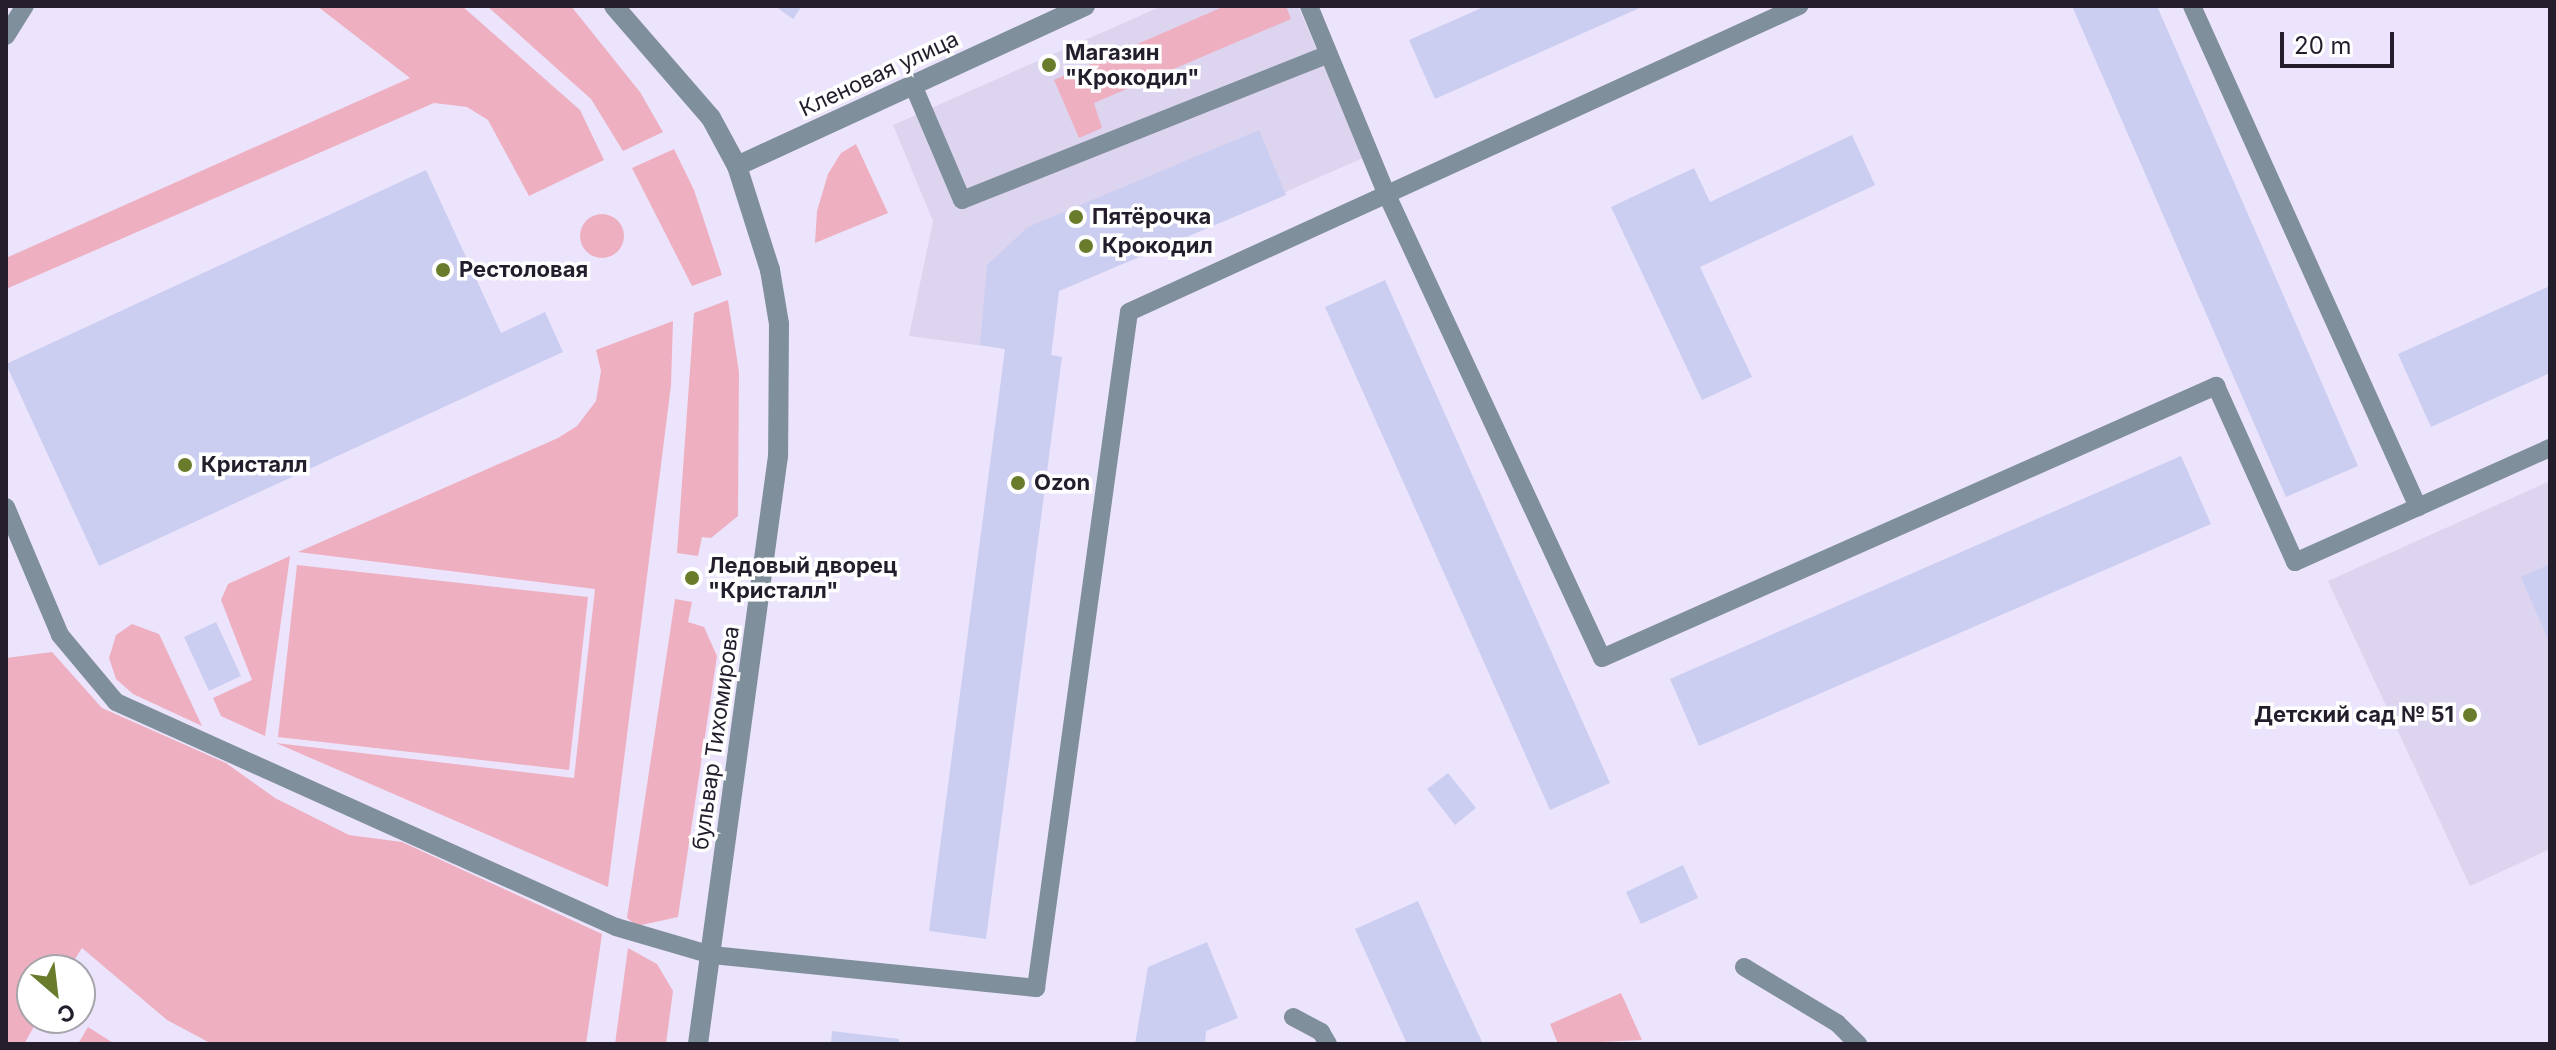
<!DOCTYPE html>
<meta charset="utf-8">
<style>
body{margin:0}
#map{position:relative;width:2556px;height:1050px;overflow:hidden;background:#ece4fc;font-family:Inter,sans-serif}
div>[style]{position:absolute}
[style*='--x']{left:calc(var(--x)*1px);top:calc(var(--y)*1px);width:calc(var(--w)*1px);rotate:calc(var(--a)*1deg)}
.built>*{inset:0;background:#ddd4f0}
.green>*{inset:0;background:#eeb0c1}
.round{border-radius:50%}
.building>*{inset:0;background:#cbcef0}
.service>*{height:18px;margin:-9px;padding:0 9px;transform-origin:9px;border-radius:9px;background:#7f8f9b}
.minor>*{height:20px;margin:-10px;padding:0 10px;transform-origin:10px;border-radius:10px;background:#7f8f9b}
.tertiary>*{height:20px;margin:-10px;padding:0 10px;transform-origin:10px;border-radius:10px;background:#7f8f9b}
.dots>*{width:22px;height:22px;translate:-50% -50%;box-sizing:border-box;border:4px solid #fff;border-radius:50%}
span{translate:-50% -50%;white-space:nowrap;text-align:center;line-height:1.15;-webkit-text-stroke:7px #fff;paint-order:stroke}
.poi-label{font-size:22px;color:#231d2c;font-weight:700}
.left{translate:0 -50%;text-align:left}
.right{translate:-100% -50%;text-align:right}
.street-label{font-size:22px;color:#231d2c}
.frame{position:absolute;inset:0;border:8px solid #231d2c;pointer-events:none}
.north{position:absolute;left:16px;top:954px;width:80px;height:80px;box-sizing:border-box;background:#fff;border:2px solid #a7a5ab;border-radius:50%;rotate:152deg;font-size:22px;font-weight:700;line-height:32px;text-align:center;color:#231d2c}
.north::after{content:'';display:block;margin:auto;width:28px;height:36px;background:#697c2b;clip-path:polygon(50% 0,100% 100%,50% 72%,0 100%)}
.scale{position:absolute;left:2280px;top:32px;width:114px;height:36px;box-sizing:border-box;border:4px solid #231d2c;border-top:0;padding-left:10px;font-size:24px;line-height:28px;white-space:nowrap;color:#231d2c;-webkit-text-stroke:6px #fff;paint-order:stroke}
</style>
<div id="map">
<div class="built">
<div style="clip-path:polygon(1162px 6px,1298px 6px,1363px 158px,1059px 291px,1051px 355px,909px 336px,933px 221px,893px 125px)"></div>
<div style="clip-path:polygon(2550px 481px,2550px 849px,2470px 886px,2328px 581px)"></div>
</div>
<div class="green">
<div style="clip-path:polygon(317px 6px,462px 6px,580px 110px,604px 160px,529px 196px,488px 120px,467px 107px,434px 103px,6px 289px,6px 258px,410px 78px)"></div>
<div style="clip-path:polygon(487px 6px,571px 6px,640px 92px,663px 132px,623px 151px,591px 99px)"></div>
<div style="clip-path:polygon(1225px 6px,1286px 6px,1291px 19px,1094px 103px,1102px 128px,1079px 138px,1054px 80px)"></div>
<div style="clip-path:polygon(856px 144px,888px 213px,815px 243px,817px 211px,828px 174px,841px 153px)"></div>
<div style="clip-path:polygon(674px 149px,694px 190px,722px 275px,692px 286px,632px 168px)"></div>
<div class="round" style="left:580px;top:214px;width:44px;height:44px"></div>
<div style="clip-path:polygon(728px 300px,739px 372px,738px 516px,711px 538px,702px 537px,698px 556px,677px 553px,694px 313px)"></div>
<div style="clip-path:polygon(673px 321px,671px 385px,608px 887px,276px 743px,574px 778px,595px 589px,298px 552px,558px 438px,577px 426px,596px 401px,601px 371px,596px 350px)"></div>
<div style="clip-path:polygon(290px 556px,265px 736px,221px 716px,213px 698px,252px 680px,221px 600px,228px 584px)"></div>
<div style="clip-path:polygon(297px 565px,588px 597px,569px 770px,278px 737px)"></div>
<div style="clip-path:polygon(675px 599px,692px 602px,688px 622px,704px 627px,717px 656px,678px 917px,637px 926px,627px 918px)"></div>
<div style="clip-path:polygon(132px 624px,159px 634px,202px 726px,133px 694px,116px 679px,109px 658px,116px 635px)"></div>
<div style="clip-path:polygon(52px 652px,102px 708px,226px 763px,275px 798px,349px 835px,402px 842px,602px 934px,586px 1044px,212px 1044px,167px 1020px,82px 948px,68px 970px,32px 970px,32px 1018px,39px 1018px,24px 1044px,6px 1044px,6px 658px)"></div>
<div style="clip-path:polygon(628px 948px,657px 964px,673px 991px,666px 1044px,615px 1044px)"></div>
<div style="clip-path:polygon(1621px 993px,1642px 1040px,1558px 1044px,1550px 1024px)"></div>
<div style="clip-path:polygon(88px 1027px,115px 1044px,78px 1044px)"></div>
</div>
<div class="building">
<div style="clip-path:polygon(775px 6px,798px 6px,801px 7px,793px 19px)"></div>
<div style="clip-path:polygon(1486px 6px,1644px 6px,1435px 99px,1409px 40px)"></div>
<div style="clip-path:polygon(2072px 6px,2157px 6px,2358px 466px,2286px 497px)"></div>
<div style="clip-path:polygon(1259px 130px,1286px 195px,1059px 291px,1051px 355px,1062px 357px,986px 939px,929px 931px,1005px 349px,980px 345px,987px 265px,1028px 227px)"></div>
<div style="clip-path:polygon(1852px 135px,1875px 185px,1700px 267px,1752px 377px,1702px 400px,1611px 207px,1694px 168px,1710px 202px)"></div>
<div style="clip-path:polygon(426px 170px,501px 333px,545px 312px,563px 352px,99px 566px,6px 364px)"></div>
<div style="clip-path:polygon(1385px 280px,1610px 783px,1550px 810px,1325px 307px)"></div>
<div style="clip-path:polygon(2550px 286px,2550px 373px,2431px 427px,2398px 354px)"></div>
<div style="clip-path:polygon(2181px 456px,2211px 524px,1699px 746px,1670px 679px)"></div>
<div style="clip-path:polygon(2550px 564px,2550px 644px,2521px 577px)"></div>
<div style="clip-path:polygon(216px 622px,241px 676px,209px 691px,184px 637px)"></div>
<div style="clip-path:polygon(1448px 773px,1476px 808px,1455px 825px,1427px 789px)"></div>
<div style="clip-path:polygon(1683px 865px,1698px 898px,1641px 924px,1626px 892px)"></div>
<div style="clip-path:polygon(1418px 901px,1444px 960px,1483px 1044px,1407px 1044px,1355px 929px)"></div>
<div style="clip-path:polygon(1207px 942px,1238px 1018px,1206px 1031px,1205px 1044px,1135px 1044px,1148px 967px)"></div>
<div style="clip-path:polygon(832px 1031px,899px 1039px,899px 1044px,831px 1044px)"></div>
</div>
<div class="service">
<div style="--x:1309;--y:6;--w:204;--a:67.6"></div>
<div style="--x:1387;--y:195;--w:510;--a:65.09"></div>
<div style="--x:1602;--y:658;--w:672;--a:-23.89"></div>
<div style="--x:2216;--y:386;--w:193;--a:65.8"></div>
<div style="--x:2295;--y:562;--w:279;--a:-24.1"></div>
<div style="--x:2192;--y:6;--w:550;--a:65.72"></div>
<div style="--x:6;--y:36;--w:36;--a:-58"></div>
<div style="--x:913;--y:85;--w:125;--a:66.9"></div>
<div style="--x:962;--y:200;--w:394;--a:-21.7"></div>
<div style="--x:6;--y:507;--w:139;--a:67.1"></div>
<div style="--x:60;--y:635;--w:87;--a:50.1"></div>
<div style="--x:116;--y:702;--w:548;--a:24.23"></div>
<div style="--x:616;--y:927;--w:100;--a:16.3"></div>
<div style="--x:712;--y:955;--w:326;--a:5.8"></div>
<div style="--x:1036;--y:988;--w:682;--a:-82.17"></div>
<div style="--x:1129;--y:312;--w:737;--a:-24.55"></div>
<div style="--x:1744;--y:967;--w:109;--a:31.1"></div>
<div style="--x:1837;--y:1023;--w:30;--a:45"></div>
<div style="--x:1293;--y:1017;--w:32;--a:28"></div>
<div style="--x:1321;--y:1032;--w:14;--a:60"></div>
</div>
<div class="minor">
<div style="--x:737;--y:166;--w:383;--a:-24.7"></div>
</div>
<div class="tertiary">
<div style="--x:614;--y:6;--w:148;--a:49.1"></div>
<div style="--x:711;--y:118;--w:55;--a:61.6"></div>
<div style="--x:737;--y:166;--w:109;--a:72.4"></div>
<div style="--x:770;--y:270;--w:55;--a:80.5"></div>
<div style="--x:779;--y:324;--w:132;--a:90.4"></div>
<div style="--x:778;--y:456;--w:593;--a:97.75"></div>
</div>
<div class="dots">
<div style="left:1049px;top:65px;background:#697c2b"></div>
<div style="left:1076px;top:217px;background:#697c2b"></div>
<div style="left:1086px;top:246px;background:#697c2b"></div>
<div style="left:443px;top:270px;background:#697c2b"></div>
<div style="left:185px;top:465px;background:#697c2b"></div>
<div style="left:1018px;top:483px;background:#697c2b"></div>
<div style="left:692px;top:578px;background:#697c2b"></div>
<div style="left:2470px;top:715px;background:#697c2b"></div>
</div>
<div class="poi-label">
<span class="left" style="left:1065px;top:65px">Магазин<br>"Крокодил"</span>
<span class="left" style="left:1092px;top:217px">Пятёрочка</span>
<span class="left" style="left:1102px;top:246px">Крокодил</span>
<span class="left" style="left:459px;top:270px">Рестоловая</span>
<span class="left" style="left:201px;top:465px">Кристалл</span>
<span class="left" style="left:1034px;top:483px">Ozon</span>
<span class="left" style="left:708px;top:578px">Ледовый дворец<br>"Кристалл"</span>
<span class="right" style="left:2454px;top:715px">Детский сад № 51</span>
</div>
<div class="street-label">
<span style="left:879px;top:74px;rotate:-25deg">Кленовая улица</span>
<span style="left:716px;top:738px;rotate:-82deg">бульвар Тихомирова</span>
</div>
<div class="frame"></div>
<div class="north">С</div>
<div class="scale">20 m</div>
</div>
